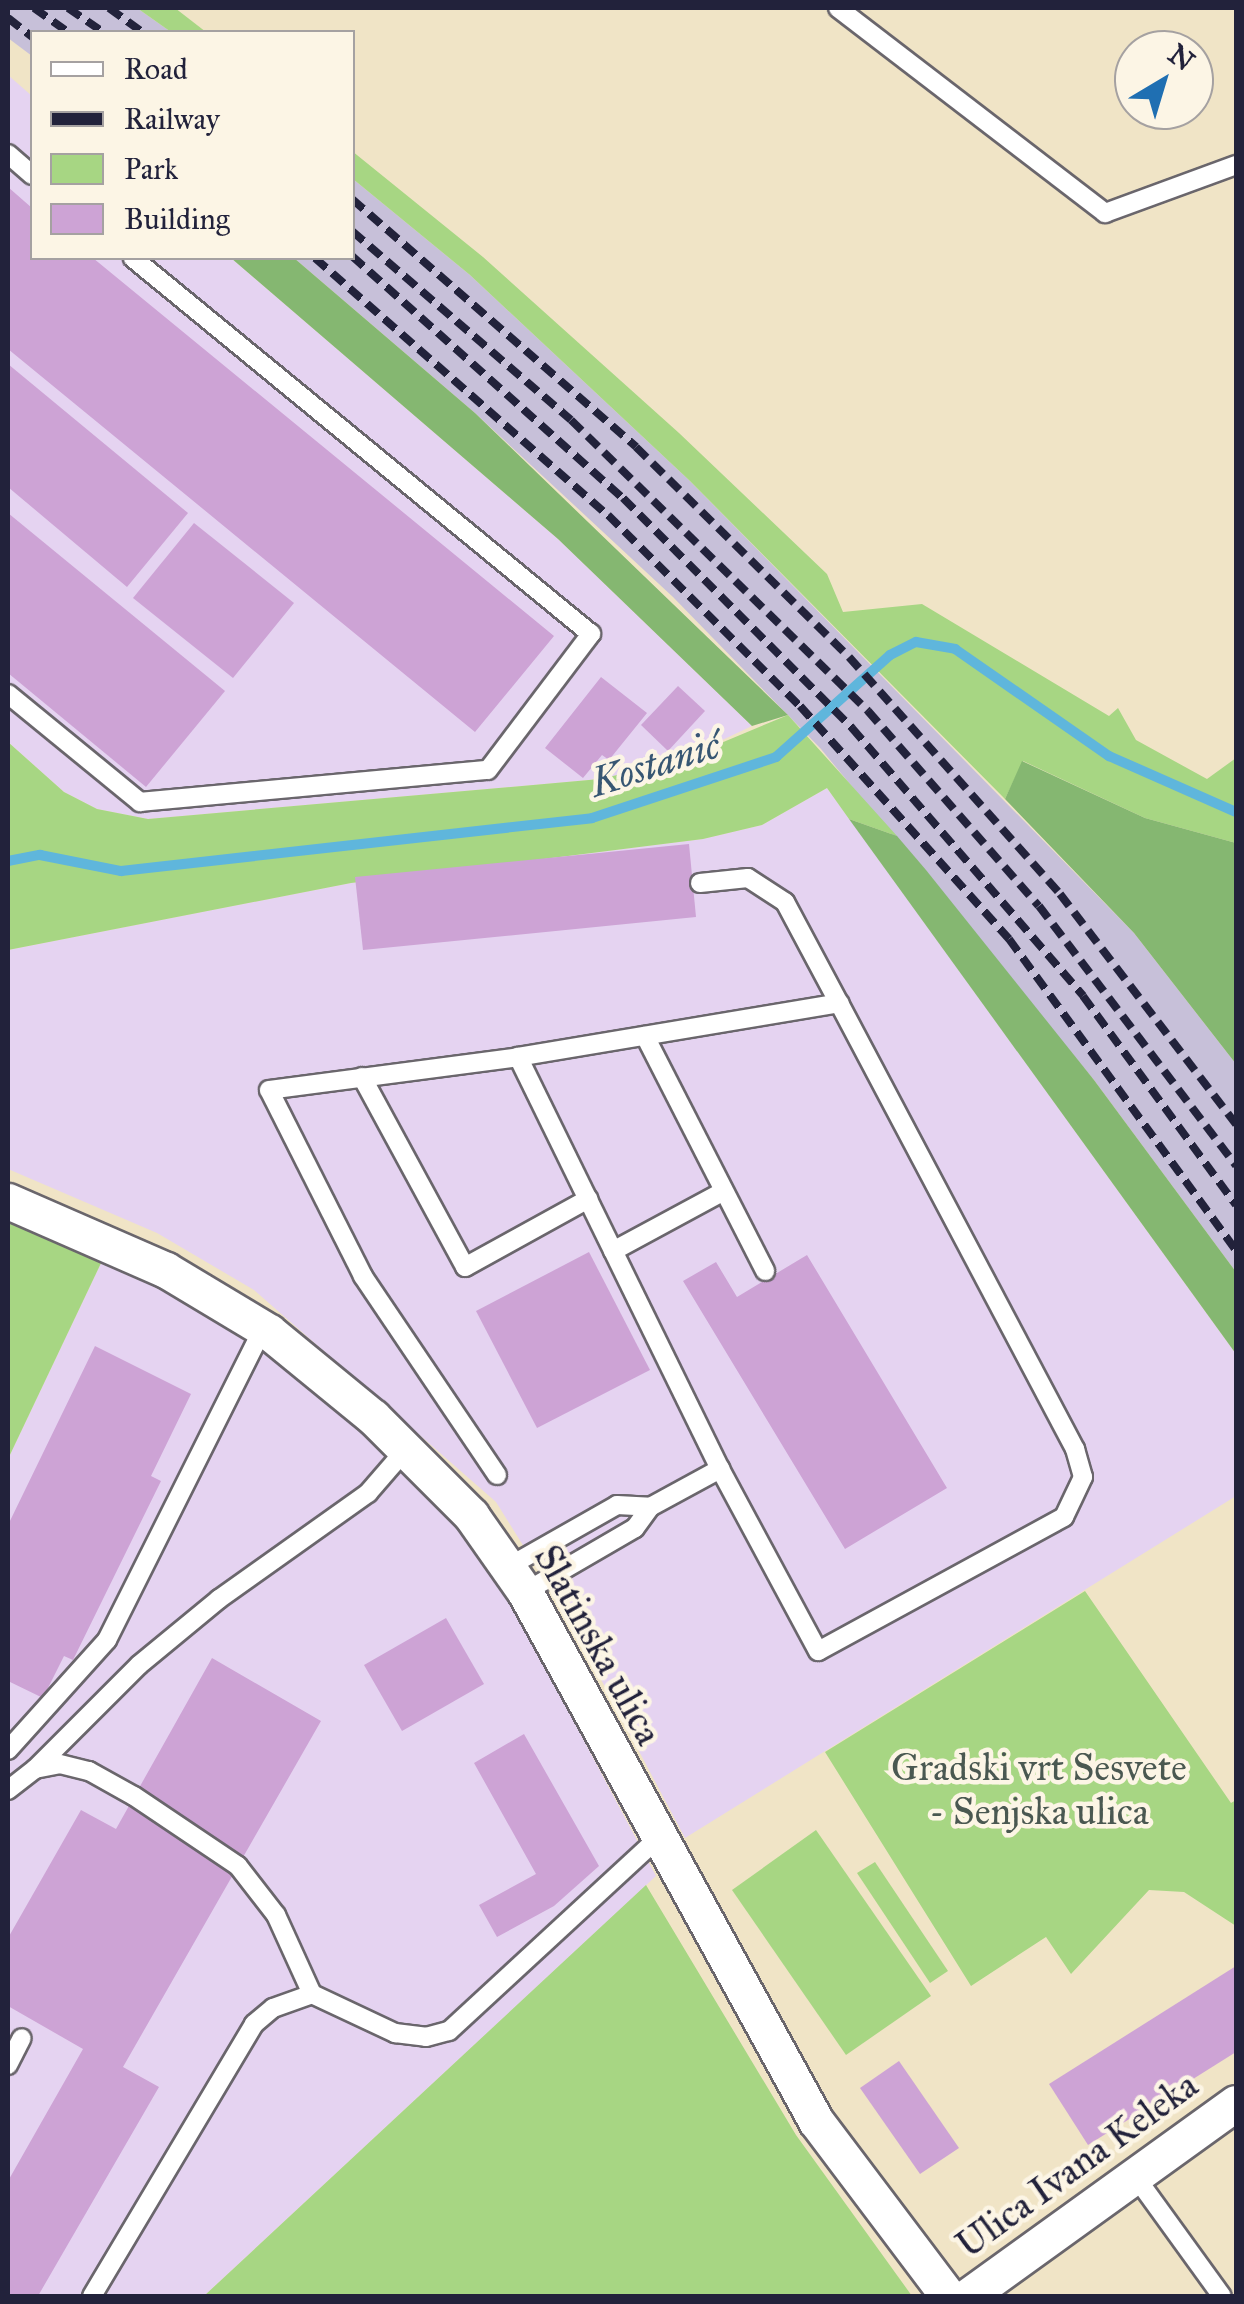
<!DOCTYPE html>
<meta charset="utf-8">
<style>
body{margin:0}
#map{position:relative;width:1244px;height:2304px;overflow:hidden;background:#f0e4c6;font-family:"IM FELL Great Primer",serif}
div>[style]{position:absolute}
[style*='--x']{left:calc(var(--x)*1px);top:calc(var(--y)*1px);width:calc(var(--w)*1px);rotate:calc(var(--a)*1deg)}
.built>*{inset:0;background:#e5d3f1}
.industrial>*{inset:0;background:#c7c0d9}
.green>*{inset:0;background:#a7d683}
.forest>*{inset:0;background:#85b771}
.stream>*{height:10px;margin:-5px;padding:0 5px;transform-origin:5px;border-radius:5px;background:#5fb6dc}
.building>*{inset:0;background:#cda3d5}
.roads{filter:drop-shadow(2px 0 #6a666c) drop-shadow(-2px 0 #6a666c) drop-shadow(0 2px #6a666c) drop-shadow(0 -2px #6a666c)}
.service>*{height:18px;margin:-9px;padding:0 9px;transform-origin:9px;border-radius:9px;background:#fff}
.minor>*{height:35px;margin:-17.5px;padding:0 17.5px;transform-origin:17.5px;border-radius:17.5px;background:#fff}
.rail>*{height:8px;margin-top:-4px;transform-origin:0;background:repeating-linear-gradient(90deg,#22223b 0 15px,transparent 0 23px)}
span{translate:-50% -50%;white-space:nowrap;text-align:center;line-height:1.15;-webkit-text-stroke:9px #fcf5e5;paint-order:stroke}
.street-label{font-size:38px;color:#22223b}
.park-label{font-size:38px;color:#4a5851}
.water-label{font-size:40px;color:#375673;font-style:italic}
.frame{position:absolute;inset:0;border:10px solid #22223b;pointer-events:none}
.legend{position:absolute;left:30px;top:30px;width:325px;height:230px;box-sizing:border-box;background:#fcf5e5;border:2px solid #a5a1a1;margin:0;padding:12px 18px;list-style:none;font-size:30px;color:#22223b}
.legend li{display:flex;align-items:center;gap:20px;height:50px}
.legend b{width:50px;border:2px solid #a5a1a1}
.north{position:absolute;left:1114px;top:30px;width:100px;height:100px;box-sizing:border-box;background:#fcf5e5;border:2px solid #a5a1a1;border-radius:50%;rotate:38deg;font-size:28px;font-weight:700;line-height:40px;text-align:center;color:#22223b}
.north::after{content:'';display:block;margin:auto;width:35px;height:45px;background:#1f6fb2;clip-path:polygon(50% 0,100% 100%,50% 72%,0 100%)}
</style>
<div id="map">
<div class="built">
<div style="clip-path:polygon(8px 75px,32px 96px,32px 258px,231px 258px,558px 539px,752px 726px,678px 761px,600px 779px,148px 819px,97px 809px,64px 792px,8px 742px)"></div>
<div style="clip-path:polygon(827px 788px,1236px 1354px,1236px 1496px,685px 1838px,569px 1619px,496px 1502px,254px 1290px,157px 1233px,8px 1169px,8px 950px,351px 883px,703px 839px,762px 825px)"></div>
<div style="clip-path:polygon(102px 1261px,147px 1275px,292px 1364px,435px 1496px,492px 1568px,656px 1876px,204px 2296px,8px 2296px,8px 1459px)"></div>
</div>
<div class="industrial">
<div style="clip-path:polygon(8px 8px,137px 8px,171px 32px,32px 32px,32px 56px,8px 38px)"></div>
<div style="clip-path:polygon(353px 179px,470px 275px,690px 481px,1134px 933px,1236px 1064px,1236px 1272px,1094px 1080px,821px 749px,673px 597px,475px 413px,294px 258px,352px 258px)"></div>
</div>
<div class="green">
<div style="clip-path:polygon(137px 8px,175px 8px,206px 32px,171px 32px)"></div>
<div style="clip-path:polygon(352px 151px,483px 257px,679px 433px,827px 574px,843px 612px,922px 604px,1109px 716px,1118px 708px,1136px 740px,1207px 779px,1236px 758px,1236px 843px,1145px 818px,1023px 761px,1005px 799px,690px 481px,470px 275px,353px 179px)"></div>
<div style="clip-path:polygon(788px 715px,897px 836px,849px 819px,827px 788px,762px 825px,703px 839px,351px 883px,8px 950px,8px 742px,64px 792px,97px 809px,148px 819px,600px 779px,678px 761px)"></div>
<div style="clip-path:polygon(8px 1221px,102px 1261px,8px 1459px)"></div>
<div style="clip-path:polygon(1085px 1591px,1231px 1803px,1236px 1800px,1236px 1926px,1184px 1892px,1149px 1890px,1071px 1974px,1046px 1937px,971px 1986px,825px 1752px)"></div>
<div style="clip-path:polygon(816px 1830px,931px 1996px,846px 2055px,732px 1890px)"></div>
<div style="clip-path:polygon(875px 1862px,948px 1971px,930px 1983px,857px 1873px)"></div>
<div style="clip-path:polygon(646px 1885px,796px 2135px,912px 2296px,204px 2296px)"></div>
</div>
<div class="forest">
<div style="clip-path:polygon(231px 258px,294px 258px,475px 413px,788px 715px,752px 726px,558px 539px)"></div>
<div style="clip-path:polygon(1022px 761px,1145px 818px,1236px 843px,1236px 1064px,1134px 933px,1005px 799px)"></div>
<div style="clip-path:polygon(849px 819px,897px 836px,926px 870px,1094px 1080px,1236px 1272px,1236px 1354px)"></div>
</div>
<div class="stream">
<div style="--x:8;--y:861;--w:33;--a:-11"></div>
<div style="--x:40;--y:855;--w:83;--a:11.2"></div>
<div style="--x:121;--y:871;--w:474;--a:-6.4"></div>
<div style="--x:592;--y:818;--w:194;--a:-18.3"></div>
<div style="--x:776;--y:757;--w:153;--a:-41.8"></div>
<div style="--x:890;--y:655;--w:29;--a:-27"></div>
<div style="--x:916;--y:642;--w:40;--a:10"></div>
<div style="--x:955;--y:649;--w:188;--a:34.8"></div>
<div style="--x:1109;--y:756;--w:139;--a:23.8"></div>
</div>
<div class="building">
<div style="clip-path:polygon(8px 187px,32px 208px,32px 258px,93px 258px,554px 636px,475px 732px,8px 349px)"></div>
<div style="clip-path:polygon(8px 364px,188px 513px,127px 587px,8px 487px)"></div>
<div style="clip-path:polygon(8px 513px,225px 691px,146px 787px,8px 673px)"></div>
<div style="clip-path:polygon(194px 523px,294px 603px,233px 678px,133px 598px)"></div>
<div style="clip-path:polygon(601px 677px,647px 713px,609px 760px,602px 755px,583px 778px,545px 748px)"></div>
<div style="clip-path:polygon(678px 686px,705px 711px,668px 751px,641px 725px)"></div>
<div style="clip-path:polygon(689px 844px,696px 917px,363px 950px,355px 877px)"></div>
<div style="clip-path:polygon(589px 1252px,650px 1370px,537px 1428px,476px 1311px)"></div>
<div style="clip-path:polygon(807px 1255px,947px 1488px,845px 1549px,683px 1281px,716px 1262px,737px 1297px)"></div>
<div style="clip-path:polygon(95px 1346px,191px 1394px,151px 1476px,161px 1481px,73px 1660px,64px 1656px,43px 1698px,8px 1681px,8px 1525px)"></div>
<div style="clip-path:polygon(446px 1618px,484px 1684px,402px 1731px,364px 1665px)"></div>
<div style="clip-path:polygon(212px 1658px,321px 1721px,123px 2067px,159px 2087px,38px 2296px,8px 2296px,8px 2181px,83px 2049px,8px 2006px,8px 1938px,81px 1810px,116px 1829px)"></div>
<div style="clip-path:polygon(524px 1734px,599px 1866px,554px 1906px,497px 1937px,479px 1905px,536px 1874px,474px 1763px)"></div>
<div style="clip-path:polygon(1236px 1966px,1236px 2052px,1088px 2145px,1049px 2084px)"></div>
<div style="clip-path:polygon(899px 2061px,959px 2148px,920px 2174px,860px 2088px)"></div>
</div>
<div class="roads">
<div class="service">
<div style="--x:838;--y:8;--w:337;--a:37.5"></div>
<div style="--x:1105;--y:213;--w:140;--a:-20.1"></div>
<div style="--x:8;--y:154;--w:32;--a:41"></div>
<div style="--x:8;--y:694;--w:171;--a:39.3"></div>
<div style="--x:140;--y:802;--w:349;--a:-5.3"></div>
<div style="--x:488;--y:770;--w:171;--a:-52.9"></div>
<div style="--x:591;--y:634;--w:593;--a:-140.62"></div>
<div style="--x:700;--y:883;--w:48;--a:-5.9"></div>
<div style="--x:748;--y:878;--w:44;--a:33"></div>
<div style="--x:785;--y:902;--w:115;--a:61.9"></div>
<div style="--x:839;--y:1003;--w:505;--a:62.11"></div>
<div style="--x:1075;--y:1449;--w:29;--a:74"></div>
<div style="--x:1083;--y:1477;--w:44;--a:115.4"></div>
<div style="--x:1064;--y:1517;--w:280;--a:151.4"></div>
<div style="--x:818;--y:1651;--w:207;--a:-118.3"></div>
<div style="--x:720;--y:1469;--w:459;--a:-116.1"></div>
<div style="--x:518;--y:1057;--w:326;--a:-9.5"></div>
<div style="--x:645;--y:1036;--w:264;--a:62.9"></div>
<div style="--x:362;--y:1077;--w:216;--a:61.5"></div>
<div style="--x:465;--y:1267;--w:141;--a:-28.9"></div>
<div style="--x:613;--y:1251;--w:126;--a:-28.4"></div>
<div style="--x:497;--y:1475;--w:240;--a:-124"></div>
<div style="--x:363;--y:1276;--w:208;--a:-116.8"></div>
<div style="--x:269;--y:1090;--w:251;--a:-7.5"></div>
<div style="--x:508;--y:1567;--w:125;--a:-29.6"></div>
<div style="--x:617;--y:1505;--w:33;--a:3"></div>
<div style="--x:525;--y:1592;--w:127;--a:-30.2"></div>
<div style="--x:635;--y:1528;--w:26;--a:-54"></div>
<div style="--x:650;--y:1507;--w:80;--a:-28.5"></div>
<div style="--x:8;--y:1750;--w:148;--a:-48"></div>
<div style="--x:107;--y:1640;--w:348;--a:-63.4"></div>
<div style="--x:35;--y:1769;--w:147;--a:-45"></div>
<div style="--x:139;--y:1665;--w:104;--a:-39.5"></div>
<div style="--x:219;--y:1599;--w:183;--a:-35.4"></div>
<div style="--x:368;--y:1493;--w:60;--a:-49.1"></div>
<div style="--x:8;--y:1790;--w:34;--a:-38"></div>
<div style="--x:35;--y:1769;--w:25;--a:-11"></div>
<div style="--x:60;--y:1764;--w:30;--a:14"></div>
<div style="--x:89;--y:1771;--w:51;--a:29.1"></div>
<div style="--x:134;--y:1796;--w:125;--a:33.9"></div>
<div style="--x:238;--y:1866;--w:62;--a:52.2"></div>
<div style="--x:276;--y:1915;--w:87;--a:65.5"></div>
<div style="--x:8;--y:2065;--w:30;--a:-63"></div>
<div style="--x:1135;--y:2176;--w:148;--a:54.1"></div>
<div style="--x:92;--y:2296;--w:317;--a:-59.2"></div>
<div style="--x:254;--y:2024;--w:25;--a:-40"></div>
<div style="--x:273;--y:2008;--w:41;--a:-19.7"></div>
<div style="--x:312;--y:1994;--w:92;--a:25.2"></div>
<div style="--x:395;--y:2033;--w:31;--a:7"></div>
<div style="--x:426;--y:2037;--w:24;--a:-15"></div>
<div style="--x:449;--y:2031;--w:282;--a:-42.7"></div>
</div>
<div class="minor">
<div style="--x:8;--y:1201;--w:172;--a:23.6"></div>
<div style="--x:166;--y:1270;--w:120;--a:31"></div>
<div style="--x:269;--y:1332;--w:134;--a:39.3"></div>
<div style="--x:373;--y:1417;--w:139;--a:45"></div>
<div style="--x:471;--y:1515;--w:94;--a:55"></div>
<div style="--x:525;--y:1592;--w:604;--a:61.19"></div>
<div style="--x:816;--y:2121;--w:219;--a:53"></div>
<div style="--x:968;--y:2296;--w:330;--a:-35.8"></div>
</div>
</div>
<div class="rail">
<div style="--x:34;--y:8;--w:42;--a:35.2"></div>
<div style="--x:68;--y:8;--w:42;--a:34.4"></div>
<div style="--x:109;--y:8;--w:41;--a:36"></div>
<div style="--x:8;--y:18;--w:31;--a:38"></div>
<div style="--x:352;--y:199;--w:377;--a:41.1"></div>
<div style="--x:636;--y:447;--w:299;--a:44.6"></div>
<div style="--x:849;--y:657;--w:317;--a:48.3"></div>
<div style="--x:1060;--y:894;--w:290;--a:52.6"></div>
<div style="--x:352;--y:231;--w:289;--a:40.8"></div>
<div style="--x:571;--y:420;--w:416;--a:44.4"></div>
<div style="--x:868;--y:711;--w:259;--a:48.8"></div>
<div style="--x:1039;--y:906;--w:326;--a:52.8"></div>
<div style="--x:352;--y:256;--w:363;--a:41.8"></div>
<div style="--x:623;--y:498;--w:325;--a:45.1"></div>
<div style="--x:852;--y:728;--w:354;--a:49.2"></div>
<div style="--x:1083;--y:996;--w:259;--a:53.8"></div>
<div style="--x:315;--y:258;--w:390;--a:41.3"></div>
<div style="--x:608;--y:515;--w:271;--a:44.9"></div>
<div style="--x:800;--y:706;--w:313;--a:48.1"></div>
<div style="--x:1009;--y:939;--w:385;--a:53.9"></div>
</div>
<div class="street-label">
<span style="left:598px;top:1645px;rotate:61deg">Slatinska ulica</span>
<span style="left:1077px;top:2165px;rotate:-36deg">Ulica Ivana Keleka</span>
</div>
<div class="park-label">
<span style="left:1039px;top:1790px">Gradski vrt Sesvete<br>- Senjska ulica</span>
</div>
<div class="water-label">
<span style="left:655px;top:764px;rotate:-18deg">Kostanić</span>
</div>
<div class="frame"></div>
<ul class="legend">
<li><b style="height:12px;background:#fff"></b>Road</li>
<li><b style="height:12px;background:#22223b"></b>Railway</li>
<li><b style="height:28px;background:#a7d683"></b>Park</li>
<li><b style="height:28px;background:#cda3d5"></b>Building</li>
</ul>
<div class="north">N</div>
</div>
